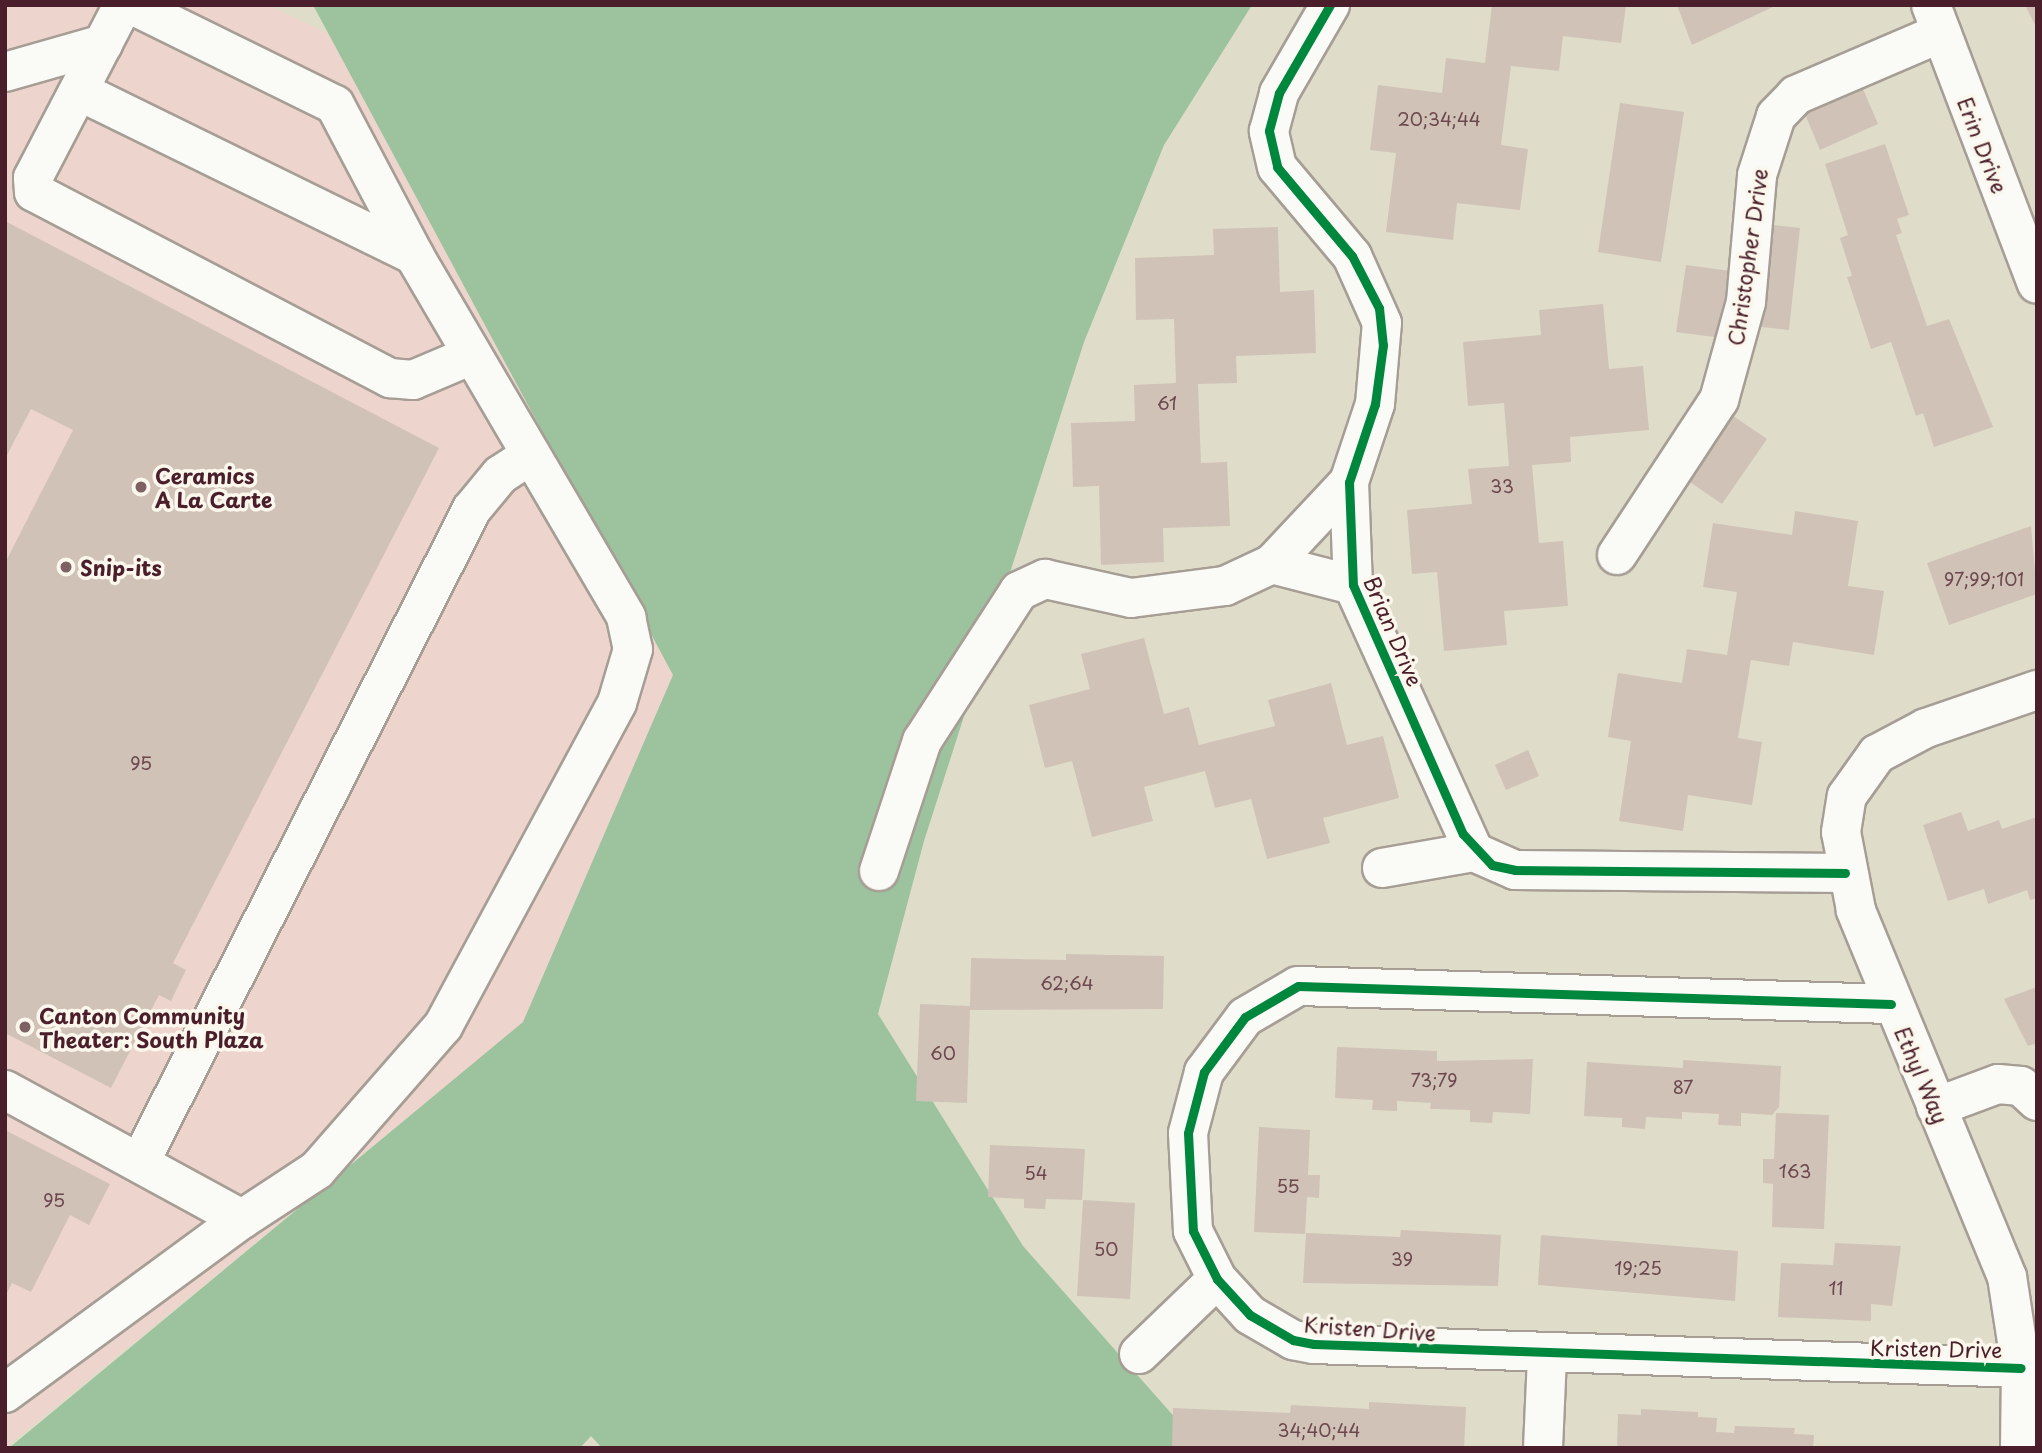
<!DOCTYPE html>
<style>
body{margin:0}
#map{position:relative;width:2042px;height:1453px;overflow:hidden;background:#e0dcca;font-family:"Playpen Sans",sans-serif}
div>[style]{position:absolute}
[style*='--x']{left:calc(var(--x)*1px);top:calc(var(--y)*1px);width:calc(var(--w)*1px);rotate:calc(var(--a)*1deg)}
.built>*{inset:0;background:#edd5cd}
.forest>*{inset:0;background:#9cc39d}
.building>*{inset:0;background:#d0c2b7}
.roads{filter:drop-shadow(2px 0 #a69e95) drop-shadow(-2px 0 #a69e95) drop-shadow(0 2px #a69e95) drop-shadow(0 -2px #a69e95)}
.minor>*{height:38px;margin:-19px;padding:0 19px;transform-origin:19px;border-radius:19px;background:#fafaf7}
.cycleway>*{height:9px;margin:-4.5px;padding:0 4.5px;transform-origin:4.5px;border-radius:4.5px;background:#00873e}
.dots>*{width:19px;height:19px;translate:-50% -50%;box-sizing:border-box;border:4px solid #fbf7ec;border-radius:50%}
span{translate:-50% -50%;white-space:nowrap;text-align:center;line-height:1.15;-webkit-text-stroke:7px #fbf7ec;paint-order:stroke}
.number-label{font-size:18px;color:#6c484e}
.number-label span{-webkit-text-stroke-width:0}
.street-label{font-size:21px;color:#4a1f2b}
.poi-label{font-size:21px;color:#4a1f2b;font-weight:700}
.left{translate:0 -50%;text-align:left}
.frame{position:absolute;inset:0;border:7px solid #4a1f2b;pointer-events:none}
</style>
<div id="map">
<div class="built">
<div style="clip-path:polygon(5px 5px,268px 5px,329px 34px,673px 675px,524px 1022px,5px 1448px)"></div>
</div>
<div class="forest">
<div style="clip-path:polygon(313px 5px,1252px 5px,1164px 145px,1084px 342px,924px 841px,878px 1014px,1023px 1246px,1202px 1448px,602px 1448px,591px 1436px,580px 1448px,9px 1448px,523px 1022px,673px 675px)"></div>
</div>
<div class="building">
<div style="clip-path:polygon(1492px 5px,1626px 5px,1621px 43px,1563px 36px,1559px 71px,1511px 66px,1501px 145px,1528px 149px,1520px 210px,1457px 203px,1453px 240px,1386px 232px,1396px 153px,1370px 150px,1378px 85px,1442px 93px,1446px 58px,1485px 63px)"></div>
<div style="clip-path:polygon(1677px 5px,1777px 5px,1692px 45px)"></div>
<div style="clip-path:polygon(2025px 5px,2037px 5px,2037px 29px)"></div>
<div style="clip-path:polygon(1860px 82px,1878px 124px,1820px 150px,1802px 107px)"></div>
<div style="clip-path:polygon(1620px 103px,1684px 112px,1661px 262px,1598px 252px)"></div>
<div style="clip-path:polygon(1885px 144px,1909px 215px,1897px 219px,1902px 233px,1896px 235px,1927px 326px,1949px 319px,1993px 427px,1934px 447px,1923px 413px,1916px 416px,1891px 342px,1871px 349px,1847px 277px,1852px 276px,1840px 238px,1848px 235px,1825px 164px)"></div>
<div style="clip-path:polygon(5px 221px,439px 448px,173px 963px,186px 970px,171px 1001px,159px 995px,111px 1088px,5px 1033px,5px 563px,73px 430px,31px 409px,5px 459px)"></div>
<div style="clip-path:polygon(1765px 224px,1800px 228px,1789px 330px,1754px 326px)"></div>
<div style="clip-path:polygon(1278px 227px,1280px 292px,1314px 290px,1316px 353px,1236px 356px,1237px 383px,1198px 384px,1201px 463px,1227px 462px,1230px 526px,1163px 528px,1164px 562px,1101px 565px,1099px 486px,1073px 487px,1071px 423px,1135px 421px,1134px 385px,1176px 383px,1174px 319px,1136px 320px,1135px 258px,1214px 255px,1213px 229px)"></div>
<div style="clip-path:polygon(1686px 265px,1731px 271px,1722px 338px,1676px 332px)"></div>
<div style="clip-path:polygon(1603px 304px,1609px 369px,1643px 366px,1649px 430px,1570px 437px,1571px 462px,1532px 465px,1539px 543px,1563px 541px,1568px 606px,1504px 611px,1507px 645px,1444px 651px,1437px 572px,1412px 574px,1407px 510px,1472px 504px,1468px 469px,1509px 466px,1504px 403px,1468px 406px,1463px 342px,1541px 335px,1539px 310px)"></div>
<div style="clip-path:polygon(1729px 413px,1767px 439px,1722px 504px,1684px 478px)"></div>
<div style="clip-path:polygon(1795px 511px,1858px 521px,1848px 586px,1884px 591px,1874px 655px,1793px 642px,1789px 666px,1751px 660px,1738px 738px,1762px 742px,1752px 805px,1688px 795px,1683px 831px,1619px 821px,1631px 741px,1608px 737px,1618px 673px,1682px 683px,1687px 649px,1727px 655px,1737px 592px,1703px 587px,1713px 523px,1792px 535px)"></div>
<div style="clip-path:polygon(2031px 526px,2037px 594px,1949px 625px,1927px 563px)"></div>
<div style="clip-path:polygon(1144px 638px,1164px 714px,1189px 707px,1199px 745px,1275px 726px,1268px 700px,1331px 683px,1347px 745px,1383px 736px,1399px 798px,1323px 818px,1330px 843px,1267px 859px,1251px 799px,1215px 808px,1205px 771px,1144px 787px,1153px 821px,1092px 837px,1072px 761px,1045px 768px,1029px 705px,1090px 689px,1081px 654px)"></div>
<div style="clip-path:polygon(1528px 750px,1539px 776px,1506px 790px,1495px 765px)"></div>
<div style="clip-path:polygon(1961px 812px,1968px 831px,1999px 820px,2002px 829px,2037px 817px,2037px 898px,2030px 900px,2027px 890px,1988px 904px,1984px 889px,1948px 901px,1923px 825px)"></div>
<div style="clip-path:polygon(1066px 954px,1164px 956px,1163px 1009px,970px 1010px,967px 1103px,916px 1101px,920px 1004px,970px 1006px,971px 958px,1066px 960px)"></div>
<div style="clip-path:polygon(2037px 987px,2037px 1043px,2028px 1046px,2004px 999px)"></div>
<div style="clip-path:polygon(1337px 1047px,1437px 1051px,1437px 1061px,1533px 1059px,1530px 1114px,1493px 1112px,1492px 1123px,1470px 1122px,1470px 1110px,1430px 1109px,1431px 1103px,1397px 1101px,1397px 1111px,1372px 1110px,1373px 1100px,1335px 1098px)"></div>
<div style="clip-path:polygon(1683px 1060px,1781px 1066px,1779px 1107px,1772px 1115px,1741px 1113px,1741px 1126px,1718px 1125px,1719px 1114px,1682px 1112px,1682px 1119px,1646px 1117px,1645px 1129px,1622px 1127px,1622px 1118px,1584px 1116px,1587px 1062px,1683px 1068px)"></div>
<div style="clip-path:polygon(1776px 1113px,1829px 1115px,1824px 1229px,1772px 1227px,1773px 1184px,1763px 1183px,1763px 1159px,1774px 1159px)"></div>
<div style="clip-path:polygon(1259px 1127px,1310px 1130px,1308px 1175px,1320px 1175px,1319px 1198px,1307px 1197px,1305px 1234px,1254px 1232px)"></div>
<div style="clip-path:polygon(5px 1130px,110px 1184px,89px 1225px,70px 1215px,31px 1292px,12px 1283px,5px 1297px)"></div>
<div style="clip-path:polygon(990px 1145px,1085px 1149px,1082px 1200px,1046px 1199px,1045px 1209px,1024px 1208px,1024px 1199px,988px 1197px)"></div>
<div style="clip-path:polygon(1083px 1200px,1135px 1203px,1130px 1299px,1077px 1296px)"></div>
<div style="clip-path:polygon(1401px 1230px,1501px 1235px,1498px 1286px,1303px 1283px,1306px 1233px,1400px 1237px)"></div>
<div style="clip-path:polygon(1541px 1235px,1738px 1251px,1735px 1301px,1538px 1285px)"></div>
<div style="clip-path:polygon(1835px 1243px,1901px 1246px,1892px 1306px,1871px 1304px,1871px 1321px,1778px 1317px,1781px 1263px,1833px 1265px)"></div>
<div style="clip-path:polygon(1369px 1402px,1466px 1407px,1464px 1448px,1172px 1448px,1173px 1408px,1290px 1413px,1291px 1405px,1369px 1409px)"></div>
<div style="clip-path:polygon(1641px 1409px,1698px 1412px,1698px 1417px,1717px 1418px,1716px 1432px,1734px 1433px,1735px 1426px,1795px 1428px,1794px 1434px,1814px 1435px,1813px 1448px,1617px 1448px,1618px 1414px,1641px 1415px)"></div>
</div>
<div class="roads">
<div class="minor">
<div style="--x:123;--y:5;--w:195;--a:117.5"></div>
<div style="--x:33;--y:178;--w:14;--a:86"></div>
<div style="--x:34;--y:192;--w:402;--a:27.6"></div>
<div style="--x:390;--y:378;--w:23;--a:5"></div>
<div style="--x:413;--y:380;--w:64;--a:-23"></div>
<div style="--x:132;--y:5;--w:226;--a:26.2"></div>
<div style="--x:335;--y:105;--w:170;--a:62.2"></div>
<div style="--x:414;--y:255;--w:420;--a:59.6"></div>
<div style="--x:626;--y:617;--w:33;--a:78"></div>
<div style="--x:633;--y:649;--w:56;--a:106.5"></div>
<div style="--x:617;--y:703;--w:367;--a:118.3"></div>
<div style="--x:443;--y:1026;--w:191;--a:131.2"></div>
<div style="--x:317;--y:1170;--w:90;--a:146.8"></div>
<div style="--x:1931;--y:5;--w:298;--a:69.2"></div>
<div style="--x:5;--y:72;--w:102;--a:-15.9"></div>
<div style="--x:79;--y:91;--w:373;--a:26.1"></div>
<div style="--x:1349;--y:482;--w:103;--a:87.8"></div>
<div style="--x:1353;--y:585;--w:293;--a:65.6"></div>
<div style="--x:1474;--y:852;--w:45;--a:23.7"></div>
<div style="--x:1515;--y:870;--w:330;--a:0.5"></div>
<div style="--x:1617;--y:555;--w:186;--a:-56.7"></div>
<div style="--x:1719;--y:400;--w:102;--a:-74.6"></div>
<div style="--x:1746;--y:302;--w:127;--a:-85"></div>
<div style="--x:1757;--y:175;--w:62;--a:-72.1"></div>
<div style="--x:1776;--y:116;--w:29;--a:-46"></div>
<div style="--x:1796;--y:95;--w:158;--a:-23.2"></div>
<div style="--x:1272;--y:564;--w:84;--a:14.5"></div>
<div style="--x:1382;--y:868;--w:93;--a:-9.9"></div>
<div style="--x:879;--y:871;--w:137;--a:-71.7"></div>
<div style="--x:922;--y:741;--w:179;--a:-57.1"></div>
<div style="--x:1019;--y:591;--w:29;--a:-25"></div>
<div style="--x:1045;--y:579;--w:88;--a:12.5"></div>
<div style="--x:1131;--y:598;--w:95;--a:-7.3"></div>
<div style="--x:1225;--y:586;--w:52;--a:-25.1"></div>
<div style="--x:1272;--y:564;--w:112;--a:-46.8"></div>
<div style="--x:1349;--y:482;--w:82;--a:-71.6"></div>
<div style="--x:1375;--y:404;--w:81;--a:-85.1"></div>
<div style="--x:1382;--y:323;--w:73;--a:-114.1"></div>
<div style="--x:1352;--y:256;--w:116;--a:-130.1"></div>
<div style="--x:1277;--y:167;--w:37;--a:-103"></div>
<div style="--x:1269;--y:131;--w:39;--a:-75"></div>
<div style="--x:1279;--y:93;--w:102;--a:-59.9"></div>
<div style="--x:1891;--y:1004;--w:593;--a:-178.26"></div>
<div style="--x:1298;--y:986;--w:61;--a:149.7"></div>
<div style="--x:1245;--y:1017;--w:69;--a:126.7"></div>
<div style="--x:1204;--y:1072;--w:63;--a:104.7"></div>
<div style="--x:1188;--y:1133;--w:98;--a:87.1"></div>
<div style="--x:1193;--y:1231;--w:54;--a:63.4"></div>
<div style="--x:1217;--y:1279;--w:49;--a:47.5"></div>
<div style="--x:1250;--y:1315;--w:50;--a:30.2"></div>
<div style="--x:1293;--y:1340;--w:21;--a:11"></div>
<div style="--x:1314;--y:1344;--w:707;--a:1.94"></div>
<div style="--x:5;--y:1090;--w:270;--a:28.6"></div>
<div style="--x:242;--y:1219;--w:294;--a:143.7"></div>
<div style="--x:1936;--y:1107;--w:66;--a:-20.4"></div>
<div style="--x:1998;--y:1084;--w:23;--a:5"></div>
<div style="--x:2021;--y:1086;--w:22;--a:43"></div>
<div style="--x:141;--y:1160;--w:730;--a:-63.05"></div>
<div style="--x:472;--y:509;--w:44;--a:-50.5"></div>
<div style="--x:500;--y:475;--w:37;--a:-33"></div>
<div style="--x:1139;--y:1354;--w:108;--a:-43.9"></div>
<div style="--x:1543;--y:1448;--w:92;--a:-87.5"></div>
<div style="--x:2020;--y:1448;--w:80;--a:-89.3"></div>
<div style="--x:2021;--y:1368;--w:92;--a:-98.7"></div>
<div style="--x:2007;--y:1277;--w:397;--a:-112.4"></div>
<div style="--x:1856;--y:910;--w:79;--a:-100.9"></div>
<div style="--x:1841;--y:832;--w:36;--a:-81"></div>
<div style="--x:1847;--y:796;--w:52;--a:-54.5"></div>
<div style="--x:1877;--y:754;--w:55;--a:-28"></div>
<div style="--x:1926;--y:728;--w:117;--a:-18.9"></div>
</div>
</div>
<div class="cycleway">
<div style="--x:1330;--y:5;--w:102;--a:120.1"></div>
<div style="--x:1279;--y:93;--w:39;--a:105"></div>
<div style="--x:1269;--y:131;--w:37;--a:77"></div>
<div style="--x:1277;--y:167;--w:116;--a:49.9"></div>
<div style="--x:1352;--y:256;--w:59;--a:62.6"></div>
<div style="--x:1379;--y:308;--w:37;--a:84"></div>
<div style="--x:1383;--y:345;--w:60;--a:97.7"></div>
<div style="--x:1375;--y:404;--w:82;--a:108.4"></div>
<div style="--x:1349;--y:482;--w:103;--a:87.8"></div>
<div style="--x:1353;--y:585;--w:272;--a:66.2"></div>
<div style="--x:1463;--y:834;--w:42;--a:46.9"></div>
<div style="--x:1492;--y:865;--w:24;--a:12"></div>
<div style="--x:1515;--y:870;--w:330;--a:0.5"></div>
<div style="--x:1891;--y:1004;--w:593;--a:-178.26"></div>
<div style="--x:1298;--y:986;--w:61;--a:149.7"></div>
<div style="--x:1245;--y:1017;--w:69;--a:126.7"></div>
<div style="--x:1204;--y:1072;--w:63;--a:104.7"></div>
<div style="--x:1188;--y:1133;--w:98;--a:87.1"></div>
<div style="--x:1193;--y:1231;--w:54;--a:63.4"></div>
<div style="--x:1217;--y:1279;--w:49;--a:47.5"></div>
<div style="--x:1250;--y:1315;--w:50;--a:30.2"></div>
<div style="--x:1293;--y:1340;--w:21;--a:11"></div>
<div style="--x:1314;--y:1344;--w:707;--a:1.94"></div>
</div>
<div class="dots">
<div style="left:141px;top:487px;background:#7e6163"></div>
<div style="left:66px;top:567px;background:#7e6163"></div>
<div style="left:25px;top:1027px;background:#7e6163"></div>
</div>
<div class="number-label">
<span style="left:1439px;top:119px">20;34;44</span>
<span style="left:1167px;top:403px">61</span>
<span style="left:1502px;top:486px">33</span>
<span style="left:1984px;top:579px">97;99;101</span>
<span style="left:141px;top:763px">95</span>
<span style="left:1067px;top:983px">62;64</span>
<span style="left:943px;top:1053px">60</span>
<span style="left:1434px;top:1080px">73;79</span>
<span style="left:1683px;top:1087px">87</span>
<span style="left:1795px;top:1171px">163</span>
<span style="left:1036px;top:1173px">54</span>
<span style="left:1288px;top:1186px">55</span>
<span style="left:54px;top:1200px">95</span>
<span style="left:1106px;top:1249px">50</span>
<span style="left:1402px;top:1259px">39</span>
<span style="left:1638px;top:1268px">19;25</span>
<span style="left:1836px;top:1288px">11</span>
<span style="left:1319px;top:1430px">34;40;44</span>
</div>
<div class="street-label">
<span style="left:1983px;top:145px;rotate:69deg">Erin Drive</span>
<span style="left:1747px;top:257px;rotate:-82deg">Christopher Drive</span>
<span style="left:1394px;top:631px;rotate:67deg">Brian Drive</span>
<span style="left:1922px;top:1075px;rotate:67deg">Ethyl Way</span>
<span style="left:1370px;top:1328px;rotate:4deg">Kristen Drive</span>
<span style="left:1936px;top:1348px;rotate:1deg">Kristen Drive</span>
</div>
<div class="poi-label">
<span class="left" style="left:155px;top:487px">Ceramics<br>A La Carte</span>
<span class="left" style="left:80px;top:567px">Snip-its</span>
<span class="left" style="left:39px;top:1027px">Canton Community<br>Theater: South Plaza</span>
</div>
<div class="frame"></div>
</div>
